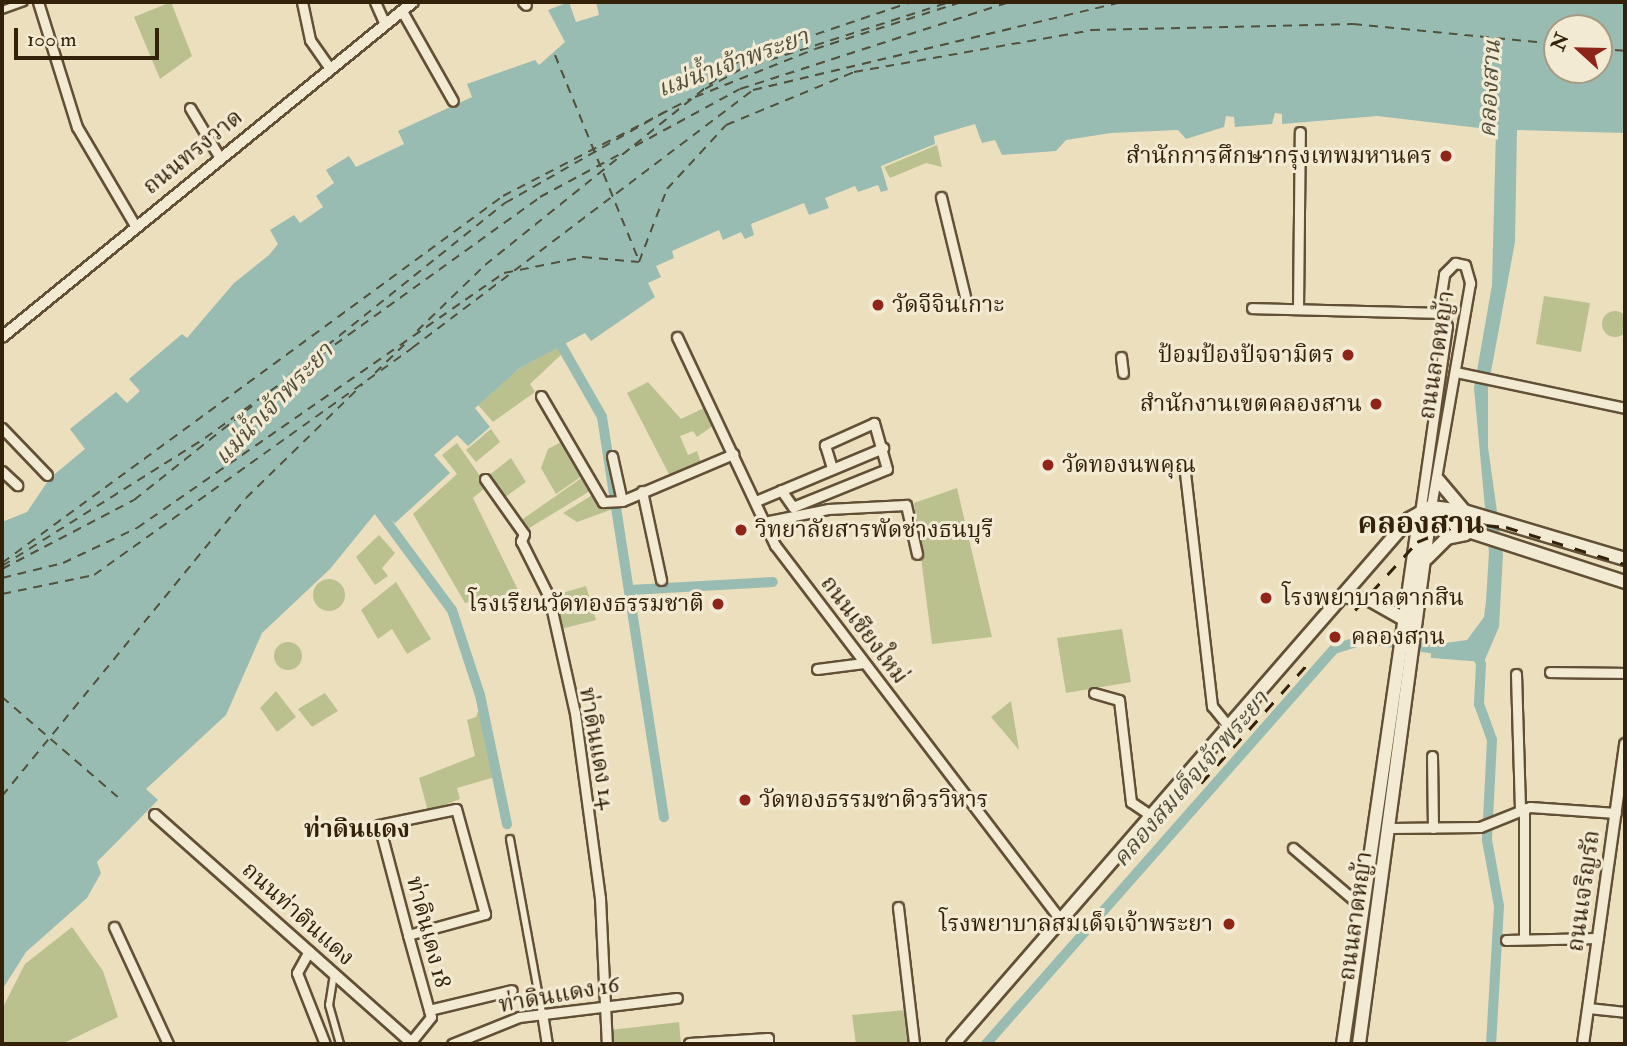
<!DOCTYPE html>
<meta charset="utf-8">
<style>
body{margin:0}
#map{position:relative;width:1627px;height:1046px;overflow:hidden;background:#ecdfbd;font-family:"IM FELL Double Pica","Noto Serif Thai",serif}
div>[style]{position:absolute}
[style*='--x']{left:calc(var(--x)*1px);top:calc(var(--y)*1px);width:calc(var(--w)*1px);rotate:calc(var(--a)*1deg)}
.green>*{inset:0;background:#bac18f}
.round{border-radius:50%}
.water>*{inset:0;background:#99bcb2}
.canal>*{height:10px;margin:-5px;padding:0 5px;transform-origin:5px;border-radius:5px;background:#99bcb2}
.ferry>*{height:2px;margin-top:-1px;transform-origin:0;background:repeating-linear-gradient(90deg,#52503c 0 9px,transparent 0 16px)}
.roads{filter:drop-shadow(2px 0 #625036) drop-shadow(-2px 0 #625036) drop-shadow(0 2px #625036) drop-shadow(0 -2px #625036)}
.pedestrian>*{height:6px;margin:-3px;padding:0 3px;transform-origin:3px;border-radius:3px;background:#f3ead4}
.minor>*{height:9px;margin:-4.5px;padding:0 4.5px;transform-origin:4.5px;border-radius:4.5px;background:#f3ead4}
.tertiary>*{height:10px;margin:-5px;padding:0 5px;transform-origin:5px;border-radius:5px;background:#f3ead4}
.secondary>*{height:12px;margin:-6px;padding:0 6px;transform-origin:6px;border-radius:6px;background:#f3ead4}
.rail>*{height:2.5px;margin-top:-1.25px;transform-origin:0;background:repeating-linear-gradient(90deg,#342109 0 12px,transparent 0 24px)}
.dots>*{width:19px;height:19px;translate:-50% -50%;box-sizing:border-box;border:4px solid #f3ead4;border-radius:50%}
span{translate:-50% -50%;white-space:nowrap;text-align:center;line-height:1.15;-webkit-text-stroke:6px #f3ead4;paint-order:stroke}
.street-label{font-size:23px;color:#342109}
.poi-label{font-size:23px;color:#342109}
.right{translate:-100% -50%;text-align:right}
.left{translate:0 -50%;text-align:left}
.water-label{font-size:24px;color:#52503c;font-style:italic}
.neighbourhood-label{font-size:24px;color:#342109;font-weight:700}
.district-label{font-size:30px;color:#342109;font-weight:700}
.frame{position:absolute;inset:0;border:4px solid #342109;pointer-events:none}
.north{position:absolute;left:1543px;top:14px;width:70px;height:70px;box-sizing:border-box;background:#f3ead4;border:2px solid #a79a83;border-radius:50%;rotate:292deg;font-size:19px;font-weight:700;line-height:28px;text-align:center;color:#342109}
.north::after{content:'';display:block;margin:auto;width:24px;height:32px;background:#8f2418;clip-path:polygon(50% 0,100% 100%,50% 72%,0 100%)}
.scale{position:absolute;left:14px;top:28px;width:145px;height:32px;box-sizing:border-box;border:4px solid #342109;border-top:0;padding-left:9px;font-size:21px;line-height:24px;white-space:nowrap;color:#342109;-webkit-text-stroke:5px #f3ead4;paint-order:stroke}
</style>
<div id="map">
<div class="green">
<div style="clip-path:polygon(171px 2px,192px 56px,160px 79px,134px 17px)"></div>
<div style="clip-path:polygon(937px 145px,942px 167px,926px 163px,890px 178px,884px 167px)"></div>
<div style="clip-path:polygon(1544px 296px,1590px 303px,1581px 352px,1536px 344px)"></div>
<div class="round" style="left:1602px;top:311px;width:26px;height:26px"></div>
<div style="clip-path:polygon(561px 345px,565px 351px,530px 384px,535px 392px,493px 422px,478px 405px,520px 368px)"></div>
<div style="clip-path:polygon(648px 382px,681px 419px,704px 408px,714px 425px,697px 437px,693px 431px,680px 436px,688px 455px,697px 451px,701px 463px,670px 476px,627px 393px)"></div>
<div style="clip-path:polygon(491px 429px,500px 442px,476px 462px,466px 450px)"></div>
<div style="clip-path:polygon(563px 441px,582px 476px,556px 494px,541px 468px,548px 449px)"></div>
<div style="clip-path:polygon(457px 443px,487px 486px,473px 498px,519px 592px,465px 603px,413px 514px,457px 474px,442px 455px)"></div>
<div style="clip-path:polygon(511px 458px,526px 482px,504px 498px,488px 476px)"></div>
<div style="clip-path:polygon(583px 477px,590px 491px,526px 530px,520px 521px)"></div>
<div style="clip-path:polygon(957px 488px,992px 637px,932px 644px,914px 503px)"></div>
<div style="clip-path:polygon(594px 494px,613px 509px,577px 522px,563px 513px)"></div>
<div style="clip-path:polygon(379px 535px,395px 553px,382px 568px,388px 576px,375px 585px,356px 557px)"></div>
<div class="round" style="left:313px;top:579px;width:32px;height:32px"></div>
<div style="clip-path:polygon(396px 582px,431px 639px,407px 654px,392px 629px,378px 639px,361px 610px)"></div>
<div style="clip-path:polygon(586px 586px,596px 620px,557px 630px,552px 596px)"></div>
<div style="clip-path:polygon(1122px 629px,1131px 682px,1066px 693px,1057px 638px)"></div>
<div class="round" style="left:274px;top:642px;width:28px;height:28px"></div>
<div style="clip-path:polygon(276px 691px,296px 717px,277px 732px,260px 708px)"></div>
<div style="clip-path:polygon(325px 693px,338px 711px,312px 727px,298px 709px)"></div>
<div style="clip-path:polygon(1011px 701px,1019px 750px,991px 717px)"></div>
<div style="clip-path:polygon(481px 704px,495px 777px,457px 788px,460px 799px,428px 811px,419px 778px,475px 756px,467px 720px,476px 717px)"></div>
<div style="clip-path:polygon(72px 927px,103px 971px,118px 1017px,62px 1044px,2px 1044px,2px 1009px,25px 964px)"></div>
<div style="clip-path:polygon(905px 1010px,909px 1044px,856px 1044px,852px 1015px)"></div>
<div style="clip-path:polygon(679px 1022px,681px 1044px,612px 1044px,611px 1030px)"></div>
</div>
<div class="water">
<div style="clip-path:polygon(evenodd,569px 2px,576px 22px,599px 15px,596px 2px,1625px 2px,1625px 133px,1517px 130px,1515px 242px,1488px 388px,1488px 447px,1503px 555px,1499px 627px,1484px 662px,1431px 658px,1431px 645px,1467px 640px,1484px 617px,1486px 601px,1489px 552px,1474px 388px,1492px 285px,1496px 130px,1377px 116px,1282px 124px,1282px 114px,1275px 113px,1272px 124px,1235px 127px,1234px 117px,1226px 116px,1224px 127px,1186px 139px,1178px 130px,1111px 133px,1066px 140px,1056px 151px,1002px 155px,995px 140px,982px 143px,975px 124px,934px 136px,935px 144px,881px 166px,888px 190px,881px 192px,878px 185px,858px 192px,855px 186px,825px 198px,829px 208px,809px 215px,804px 203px,751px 224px,754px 235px,745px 239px,741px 232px,723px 240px,719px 230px,672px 251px,674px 258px,656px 266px,661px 277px,648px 283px,655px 297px,591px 341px,585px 333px,520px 368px,475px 408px,490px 427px,468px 446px,457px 435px,434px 455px,450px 473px,395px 523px,378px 510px,330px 569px,262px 633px,226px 715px,146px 789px,158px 800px,97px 862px,101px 873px,87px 898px,26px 952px,2px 990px,2px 522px,27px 512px,50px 478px,85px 449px,70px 429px,116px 392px,127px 403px,140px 391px,129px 379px,182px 334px,187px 338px,234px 283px,269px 255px,278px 244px,270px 230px,294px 215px,300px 223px,323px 207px,316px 196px,334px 183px,326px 170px,349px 156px,356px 167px,404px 144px,398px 131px,472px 97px,467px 84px,535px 60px,539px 65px,565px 42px,548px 10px,569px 2px,1557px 28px,1599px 28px,1599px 70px,1557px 70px,1557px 28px)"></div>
</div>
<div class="canal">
<div style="--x:561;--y:345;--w:83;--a:60.3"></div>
<div style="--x:602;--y:417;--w:405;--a:81.2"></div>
<div style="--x:369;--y:498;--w:139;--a:53.5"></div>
<div style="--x:452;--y:610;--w:89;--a:71.8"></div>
<div style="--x:480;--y:695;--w:132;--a:78.2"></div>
<div style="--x:630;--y:590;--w:143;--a:-3.2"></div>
<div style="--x:1475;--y:650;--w:15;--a:67"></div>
<div style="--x:1481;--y:664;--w:40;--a:92.9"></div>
<div style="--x:1479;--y:704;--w:38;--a:70"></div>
<div style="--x:1492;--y:740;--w:100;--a:92.9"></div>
<div style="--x:1487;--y:840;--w:67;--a:79.7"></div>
<div style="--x:1499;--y:906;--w:138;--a:93.3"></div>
<div style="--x:986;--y:1044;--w:526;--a:-48.62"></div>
<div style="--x:1334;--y:649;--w:34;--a:-17"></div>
<div style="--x:1367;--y:639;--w:77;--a:8.2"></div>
</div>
<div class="ferry">
<div style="--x:1599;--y:49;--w:26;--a:4"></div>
<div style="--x:555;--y:55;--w:222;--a:67.8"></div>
<div style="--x:705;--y:89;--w:39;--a:-29"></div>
<div style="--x:739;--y:70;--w:222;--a:-17.9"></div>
<div style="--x:695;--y:97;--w:129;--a:-21.8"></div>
<div style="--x:815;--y:49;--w:153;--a:-17.8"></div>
<div style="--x:635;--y:146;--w:119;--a:-28.5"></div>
<div style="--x:740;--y:89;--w:284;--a:-17.9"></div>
<div style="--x:417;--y:331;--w:95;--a:-44.1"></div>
<div style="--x:485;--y:265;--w:327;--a:-38.8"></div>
<div style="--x:740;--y:60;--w:181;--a:-18.7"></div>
<div style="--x:375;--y:373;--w:43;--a:-44.1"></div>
<div style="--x:289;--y:376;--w:277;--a:-38.7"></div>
<div style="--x:505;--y:203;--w:193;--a:-29.7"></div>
<div style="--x:2;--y:563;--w:621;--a:-36.22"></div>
<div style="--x:503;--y:196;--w:211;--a:-27.4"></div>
<div style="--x:2;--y:566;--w:240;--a:-32.2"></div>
<div style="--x:205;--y:438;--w:413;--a:-35.7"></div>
<div style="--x:540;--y:197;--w:95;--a:-28.2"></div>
<div style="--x:2;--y:569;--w:149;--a:-27.6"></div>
<div style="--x:134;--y:500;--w:151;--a:-38.5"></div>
<div style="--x:2;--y:578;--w:63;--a:-13.8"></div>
<div style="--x:63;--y:563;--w:82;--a:-25.3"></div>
<div style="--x:137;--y:528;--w:447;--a:-34.8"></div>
<div style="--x:504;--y:273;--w:81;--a:-11.4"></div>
<div style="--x:583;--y:257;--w:56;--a:5.1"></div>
<div style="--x:639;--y:262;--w:78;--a:-69"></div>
<div style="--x:667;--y:189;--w:87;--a:-47.3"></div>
<div style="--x:726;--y:125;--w:139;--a:-22.5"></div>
<div style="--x:854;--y:72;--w:241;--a:-10"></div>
<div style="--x:1091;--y:30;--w:262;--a:-1.3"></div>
<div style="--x:1353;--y:24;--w:205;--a:5.6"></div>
<div style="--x:2;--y:594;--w:94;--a:-11.7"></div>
<div style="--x:94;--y:575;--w:391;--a:-35.5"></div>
<div style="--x:412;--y:348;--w:428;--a:-37.1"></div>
<div style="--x:753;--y:90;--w:378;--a:-13.4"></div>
<div style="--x:2;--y:697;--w:156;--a:40.8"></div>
<div style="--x:2;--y:796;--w:385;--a:-50.7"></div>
<div style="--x:246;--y:498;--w:163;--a:-44.3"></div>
</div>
<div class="roads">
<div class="pedestrian">
<div style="--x:2;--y:10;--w:23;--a:-20"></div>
<div style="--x:510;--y:839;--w:177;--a:79.6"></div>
<div style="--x:334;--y:974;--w:31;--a:99"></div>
<div style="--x:329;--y:1005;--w:41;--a:74.2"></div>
</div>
<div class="minor">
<div style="--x:38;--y:2;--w:131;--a:72.7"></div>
<div style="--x:77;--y:127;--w:116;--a:59.5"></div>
<div style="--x:302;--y:2;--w:39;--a:78"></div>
<div style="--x:310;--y:40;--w:35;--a:55"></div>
<div style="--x:375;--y:2;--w:24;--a:66"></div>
<div style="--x:523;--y:2;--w:4;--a:45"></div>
<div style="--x:402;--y:11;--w:103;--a:60.5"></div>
<div style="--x:190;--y:108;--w:58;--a:59"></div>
<div style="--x:941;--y:197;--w:102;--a:76.4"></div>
<div style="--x:1252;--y:308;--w:187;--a:1.5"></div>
<div style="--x:1298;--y:309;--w:177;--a:-89.4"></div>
<div style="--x:677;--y:337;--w:230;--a:64.8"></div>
<div style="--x:775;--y:545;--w:472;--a:52.7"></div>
<div style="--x:1121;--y:357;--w:16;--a:83"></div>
<div style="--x:1456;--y:372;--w:173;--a:12"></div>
<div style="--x:541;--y:396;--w:123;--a:59.7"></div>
<div style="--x:603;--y:502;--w:19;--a:-3"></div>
<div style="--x:622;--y:501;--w:121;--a:-22.9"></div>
<div style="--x:2;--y:428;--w:65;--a:46.2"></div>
<div style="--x:612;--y:456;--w:46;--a:77.5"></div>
<div style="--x:1184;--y:464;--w:244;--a:83.4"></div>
<div style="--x:1212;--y:706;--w:27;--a:51"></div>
<div style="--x:2;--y:471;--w:21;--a:43"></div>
<div style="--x:485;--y:479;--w:67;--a:54.7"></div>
<div style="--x:524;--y:534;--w:8;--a:113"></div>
<div style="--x:521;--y:541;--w:63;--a:63.4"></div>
<div style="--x:549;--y:597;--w:119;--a:77.4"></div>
<div style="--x:575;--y:713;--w:187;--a:82.3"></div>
<div style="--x:600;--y:898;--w:146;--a:87.3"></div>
<div style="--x:781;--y:490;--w:21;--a:55"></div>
<div style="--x:793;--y:507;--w:101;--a:-22"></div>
<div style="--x:887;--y:469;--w:48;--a:-105.8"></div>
<div style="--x:874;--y:423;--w:54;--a:155.8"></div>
<div style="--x:825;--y:445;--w:24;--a:73"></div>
<div style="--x:642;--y:491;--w:91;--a:77.9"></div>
<div style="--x:756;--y:501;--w:138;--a:-22.7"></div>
<div style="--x:1420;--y:513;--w:189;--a:-81.8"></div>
<div style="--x:1447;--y:326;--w:21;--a:-113"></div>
<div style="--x:1439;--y:307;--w:33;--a:-81"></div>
<div style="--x:1444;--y:274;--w:16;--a:-45"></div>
<div style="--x:1455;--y:263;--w:10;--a:11"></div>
<div style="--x:1465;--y:265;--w:19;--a:74"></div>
<div style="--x:1470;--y:283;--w:227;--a:99.9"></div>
<div style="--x:764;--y:522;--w:65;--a:-11.5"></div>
<div style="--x:828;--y:509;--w:78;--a:-2.9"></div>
<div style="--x:906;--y:505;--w:50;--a:77.3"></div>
<div style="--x:817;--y:669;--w:47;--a:-7.3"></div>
<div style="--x:1550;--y:672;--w:75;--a:0.8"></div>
<div style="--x:1516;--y:674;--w:134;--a:88.3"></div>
<div style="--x:1094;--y:693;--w:26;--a:16"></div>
<div style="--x:1119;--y:700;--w:103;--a:83.3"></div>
<div style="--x:1131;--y:802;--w:25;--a:34"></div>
<div style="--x:1432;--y:756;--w:72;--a:89.2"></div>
<div style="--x:1390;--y:828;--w:90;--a:-0.6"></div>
<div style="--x:1480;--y:827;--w:54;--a:-21.8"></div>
<div style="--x:1530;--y:807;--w:86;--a:4"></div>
<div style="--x:1293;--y:848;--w:91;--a:40.5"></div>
<div style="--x:898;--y:907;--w:138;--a:83.3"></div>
<div style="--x:114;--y:927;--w:129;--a:65.2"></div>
<div style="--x:408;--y:935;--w:80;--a:-15.3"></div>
<div style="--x:485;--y:914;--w:109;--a:-105.4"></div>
<div style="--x:456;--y:809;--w:79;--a:168.3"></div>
<div style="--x:379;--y:825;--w:114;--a:75.2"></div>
<div style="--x:408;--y:935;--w:78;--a:74.4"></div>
<div style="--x:429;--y:1010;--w:7;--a:74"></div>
<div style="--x:431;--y:1017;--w:32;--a:129"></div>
<div style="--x:1524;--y:938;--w:130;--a:-90"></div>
<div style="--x:1506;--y:940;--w:92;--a:-1.2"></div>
<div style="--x:309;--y:951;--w:25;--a:119"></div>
<div style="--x:297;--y:973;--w:76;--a:68.5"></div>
<div style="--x:1588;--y:1008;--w:37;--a:6"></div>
<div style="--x:429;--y:1010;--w:85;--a:-13.5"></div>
<div style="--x:542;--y:1013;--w:31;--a:81"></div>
<div style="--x:689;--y:1043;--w:79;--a:-3.6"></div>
<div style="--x:768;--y:1038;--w:6;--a:90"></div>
<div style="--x:452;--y:1044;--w:72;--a:-21.9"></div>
<div style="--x:519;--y:1017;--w:159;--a:-6.9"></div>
</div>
<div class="tertiary">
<div style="--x:2;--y:337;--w:530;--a:-39.18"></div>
<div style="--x:155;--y:815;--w:345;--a:41.6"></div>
<div style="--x:1583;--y:1044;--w:303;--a:-82"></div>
</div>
<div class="secondary">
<div style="--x:1438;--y:480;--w:40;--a:50"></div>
<div style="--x:1425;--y:517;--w:210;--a:18"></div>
<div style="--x:1427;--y:558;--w:28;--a:-45"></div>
<div style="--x:1447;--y:538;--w:19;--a:-12"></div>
<div style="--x:1342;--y:596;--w:30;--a:9"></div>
<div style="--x:1372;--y:601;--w:43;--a:29.6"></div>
<div style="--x:953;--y:1044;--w:695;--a:-49.02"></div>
<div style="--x:1409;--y:519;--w:25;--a:-29"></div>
<div style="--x:1431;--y:507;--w:33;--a:7"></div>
<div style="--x:1464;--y:511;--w:168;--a:16.6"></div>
<div style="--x:1343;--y:1044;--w:537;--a:-81.75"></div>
<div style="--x:1359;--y:1044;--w:542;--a:-82.36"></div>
</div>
</div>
<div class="rail">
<div style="--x:1355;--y:610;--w:92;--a:-47.6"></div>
<div style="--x:1417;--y:542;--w:50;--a:-22.4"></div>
<div style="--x:1463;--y:523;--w:43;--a:5.3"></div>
<div style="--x:1506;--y:527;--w:125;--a:17.3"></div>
<div style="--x:1201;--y:783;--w:164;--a:-48.2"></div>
</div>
<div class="dots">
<div style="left:1446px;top:156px;background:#8f2418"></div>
<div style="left:878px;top:305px;background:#8f2418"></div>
<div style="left:1348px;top:355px;background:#8f2418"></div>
<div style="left:1376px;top:404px;background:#8f2418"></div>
<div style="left:1048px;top:465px;background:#8f2418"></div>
<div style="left:741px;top:530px;background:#8f2418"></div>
<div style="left:1266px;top:598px;background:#8f2418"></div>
<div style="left:718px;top:604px;background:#8f2418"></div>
<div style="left:1335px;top:637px;background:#8f2418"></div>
<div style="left:745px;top:800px;background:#8f2418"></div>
<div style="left:1229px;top:924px;background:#8f2418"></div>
</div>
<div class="street-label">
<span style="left:193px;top:152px;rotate:-39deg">ถนนทรงวาด</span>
<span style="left:1437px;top:355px;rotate:-81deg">ถนนลาดหญ้า</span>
<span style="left:864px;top:630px;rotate:53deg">ถนนเชียงใหม่</span>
<span style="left:597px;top:748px;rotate:80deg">ท่าดินแดง 14</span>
<span style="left:1584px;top:891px;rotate:-82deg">ถนนเจริญรัถ</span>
<span style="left:298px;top:914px;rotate:42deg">ถนนท่าดินแดง</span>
<span style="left:1356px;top:916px;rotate:-82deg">ถนนลาดหญ้า</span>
<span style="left:428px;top:932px;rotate:75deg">ท่าดินเดง 18</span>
<span style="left:559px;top:995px;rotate:-10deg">ท่าดินแดง 16</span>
</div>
<div class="poi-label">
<span class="right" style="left:1432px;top:156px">สำนักการศึกษากรุงเทพมหานคร</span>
<span class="left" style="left:892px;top:305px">วัดจีจินเกาะ</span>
<span class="right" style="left:1334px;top:355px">ป้อมป้องปัจจามิตร</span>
<span class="right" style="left:1362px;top:404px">สำนักงานเขตคลองสาน</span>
<span class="left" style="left:1062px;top:465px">วัดทองนพคุณ</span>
<span class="left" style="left:755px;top:530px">วิทยาลัยสารพัดช่างธนบุรี</span>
<span class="left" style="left:1282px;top:598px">โรงพยาบาลตากสิน</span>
<span class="right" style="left:704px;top:604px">โรงเรียนวัดทองธรรมชาติ</span>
<span class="left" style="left:1351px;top:637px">คลองสาน</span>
<span class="left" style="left:759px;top:800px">วัดทองธรรมชาติวรวิหาร</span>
<span class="right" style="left:1213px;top:924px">โรงพยาบาลสมเด็จเจ้าพระยา</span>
</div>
<div class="water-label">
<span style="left:733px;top:63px;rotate:-20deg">แม่น้ำเจ้าพระยา</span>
<span style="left:1490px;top:89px;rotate:-87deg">คลองสาน</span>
<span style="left:274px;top:404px;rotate:-46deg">แม่น้ำเจ้าพระยา</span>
<span style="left:1191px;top:779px;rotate:-49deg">คลองสมเด็จเจ้าพระยา</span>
</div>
<div class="neighbourhood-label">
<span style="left:357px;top:830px">ท่าดินแดง</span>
</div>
<div class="district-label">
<span style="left:1421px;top:524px">คลองสาน</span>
</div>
<div class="frame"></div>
<div class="north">N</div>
<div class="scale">100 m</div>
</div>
